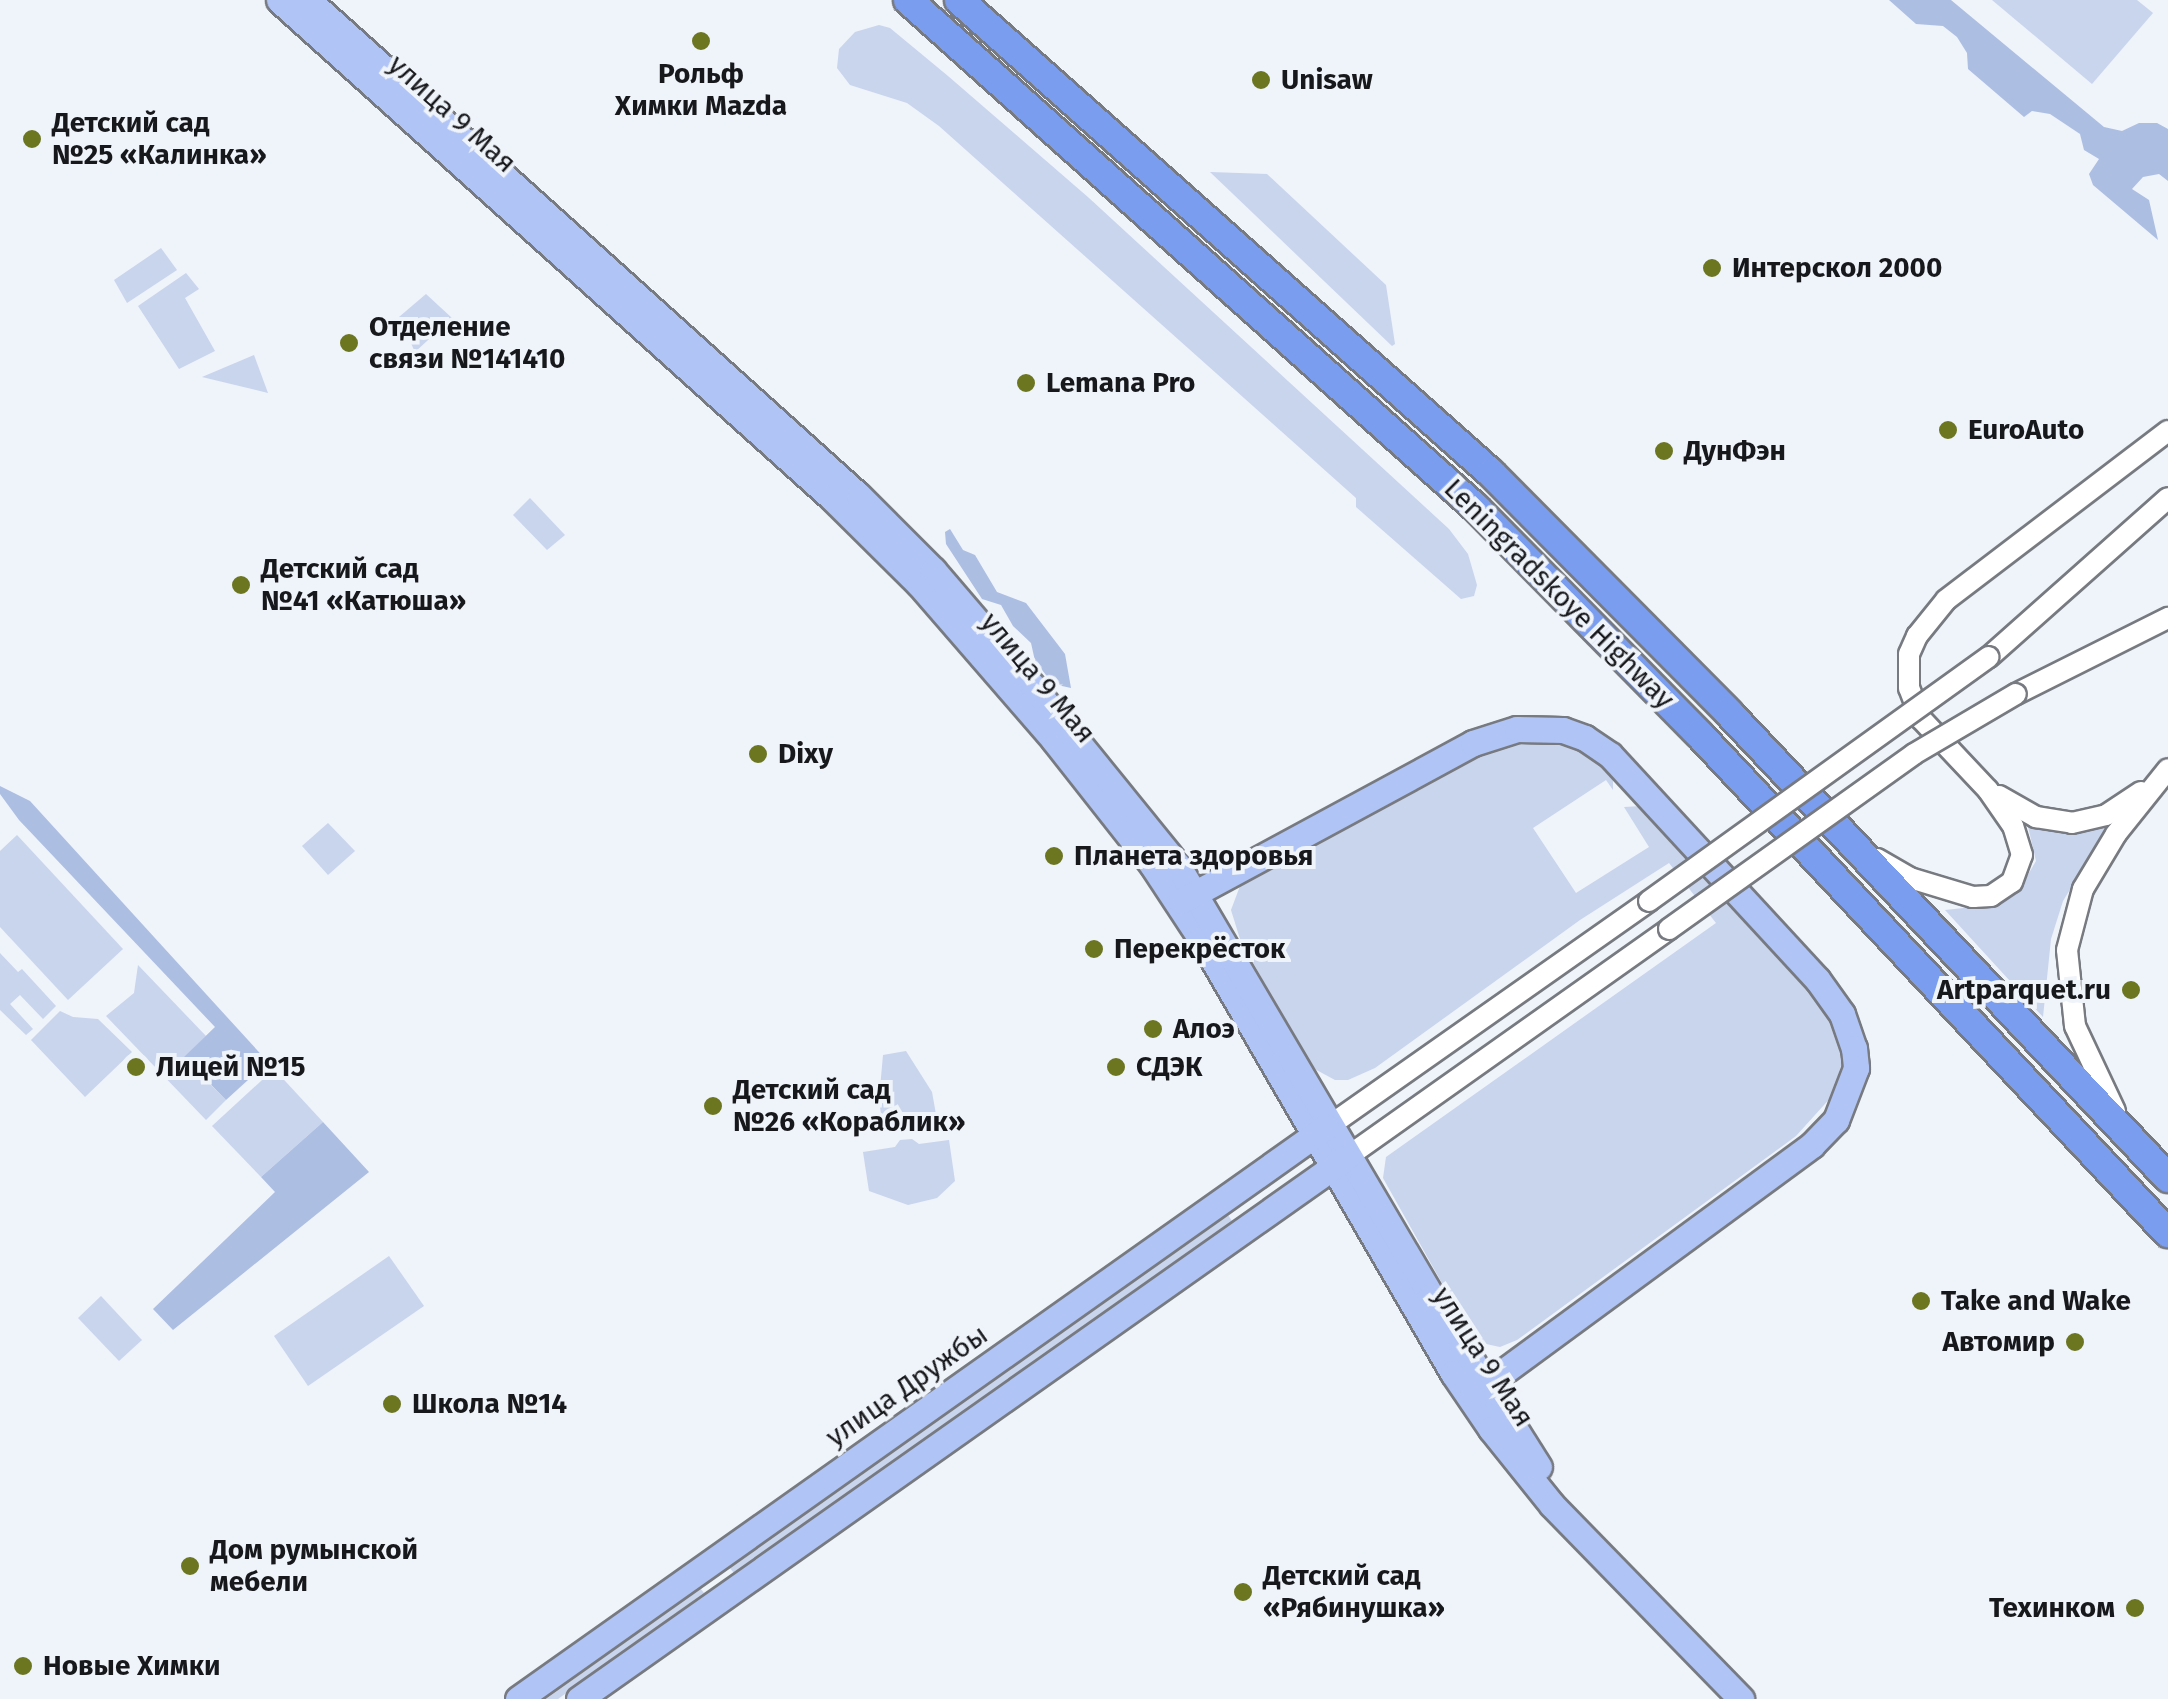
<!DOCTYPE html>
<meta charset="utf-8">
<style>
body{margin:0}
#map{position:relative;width:2168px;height:1699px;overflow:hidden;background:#eff3fa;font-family:"Fira Sans",sans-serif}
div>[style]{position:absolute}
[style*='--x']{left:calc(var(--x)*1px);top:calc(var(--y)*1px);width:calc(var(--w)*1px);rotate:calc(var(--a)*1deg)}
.green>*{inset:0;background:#c9d4ed}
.forest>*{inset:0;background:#adbee3}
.roads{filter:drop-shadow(2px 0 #777a80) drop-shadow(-2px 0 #777a80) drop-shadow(0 2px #777a80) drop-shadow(0 -2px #777a80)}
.minor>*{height:20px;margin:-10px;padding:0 10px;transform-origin:10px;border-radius:10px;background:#fff}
.major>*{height:25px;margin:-12.5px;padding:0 12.5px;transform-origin:12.5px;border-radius:12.5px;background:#b0c4f5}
.highway>*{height:28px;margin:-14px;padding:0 14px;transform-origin:14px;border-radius:14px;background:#7b9def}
.bridges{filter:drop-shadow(2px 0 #777a80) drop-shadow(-2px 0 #777a80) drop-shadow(0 2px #777a80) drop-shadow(0 -2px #777a80)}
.minor-bridge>*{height:20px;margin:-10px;padding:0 10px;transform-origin:10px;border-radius:10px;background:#fff}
.dots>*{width:28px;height:28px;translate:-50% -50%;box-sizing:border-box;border:5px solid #eff3fa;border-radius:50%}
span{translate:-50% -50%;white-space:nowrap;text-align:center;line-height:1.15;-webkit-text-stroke:8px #eff3fa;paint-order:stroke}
.poi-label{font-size:28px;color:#17181b;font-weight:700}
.left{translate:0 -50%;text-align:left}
.right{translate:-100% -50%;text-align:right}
.street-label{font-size:28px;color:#17181b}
</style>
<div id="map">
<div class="green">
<div style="clip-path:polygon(1992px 0,2137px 0,2153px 13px,2092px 84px)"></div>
<div style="clip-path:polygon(879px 25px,890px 28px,948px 76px,1089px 198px,1449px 529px,1468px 554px,1477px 585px,1474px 596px,1461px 599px,1356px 507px,1356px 498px,939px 126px,907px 103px,850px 85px,837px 68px,839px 49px,855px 32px)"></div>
<div style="clip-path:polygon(1210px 172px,1267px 174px,1386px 285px,1395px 344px,1392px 346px)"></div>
<div style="clip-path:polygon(161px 248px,177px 270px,127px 303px,114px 280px)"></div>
<div style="clip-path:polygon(186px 273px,199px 289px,185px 298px,215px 351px,179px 369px,138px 306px)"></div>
<div style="clip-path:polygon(426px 294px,452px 318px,415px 352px,399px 317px)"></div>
<div style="clip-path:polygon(254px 355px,268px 393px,202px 377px)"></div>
<div style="clip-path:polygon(530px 498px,565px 535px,547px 550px,513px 515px)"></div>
<div style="clip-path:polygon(1533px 737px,1573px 744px,1613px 773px,1613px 790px,1606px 780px,1533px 828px,1576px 893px,1649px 847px,1624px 807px,1642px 806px,1821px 1003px,1834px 1026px,1842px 1062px,1833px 1095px,1796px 1136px,1517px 1340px,1500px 1347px,1477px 1342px,1470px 1333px,1383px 1178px,1386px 1157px,1716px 923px,1669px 863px,1580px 920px,1375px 1068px,1348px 1080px,1335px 1080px,1311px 1067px,1240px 939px,1231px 910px,1240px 886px,1253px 875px,1472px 757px)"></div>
<div style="clip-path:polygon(2027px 822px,2082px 830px,2105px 827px,2106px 831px,2063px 901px,2051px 939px,2043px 1017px,1945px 910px,1992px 905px,2020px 888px,2036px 861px)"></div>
<div style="clip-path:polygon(328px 823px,355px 851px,328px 875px,302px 846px)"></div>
<div style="clip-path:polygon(17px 835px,123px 949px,68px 1000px,0 927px,0 851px)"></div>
<div style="clip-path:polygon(0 953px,18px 972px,22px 969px,56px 1006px,43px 1019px,20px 995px,10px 1004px,33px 1029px,26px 1035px,0 1010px)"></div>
<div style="clip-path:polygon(138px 965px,206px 1036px,184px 1058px,226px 1100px,206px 1120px,106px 1016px,134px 993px)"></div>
<div style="clip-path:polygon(60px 1011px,73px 1017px,98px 1019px,132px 1052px,85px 1097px,31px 1040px)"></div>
<div style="clip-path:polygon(906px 1051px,932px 1092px,937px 1120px,883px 1128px,879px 1100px,883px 1055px)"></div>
<div style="clip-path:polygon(274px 1069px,323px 1122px,261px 1177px,212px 1126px)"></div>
<div style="clip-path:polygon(912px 1139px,919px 1144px,949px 1140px,955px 1181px,937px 1198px,908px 1205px,869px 1191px,863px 1152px,895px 1147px,900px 1140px)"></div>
<div style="clip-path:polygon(1228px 1215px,1232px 1221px,734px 1573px,729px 1567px)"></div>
<div style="clip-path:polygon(389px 1256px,424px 1306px,308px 1386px,274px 1336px)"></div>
<div style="clip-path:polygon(101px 1296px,142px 1340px,119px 1361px,78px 1318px)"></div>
<div style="clip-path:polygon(700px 1588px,704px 1593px,558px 1699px,546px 1699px)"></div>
</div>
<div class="forest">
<div style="clip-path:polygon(1889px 0,1951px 0,2104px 127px,2122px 131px,2139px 123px,2157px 123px,2168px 129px,2168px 181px,2159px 174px,2143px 177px,2132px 189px,2149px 200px,2158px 240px,2093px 185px,2089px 174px,2099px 159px,2084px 150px,2080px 134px,2050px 114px,2032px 111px,2024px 117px,1968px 69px,1967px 53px,1957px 37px,1943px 26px,1916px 24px)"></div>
<div style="clip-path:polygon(950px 529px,963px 550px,975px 555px,997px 592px,1026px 603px,1065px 654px,1071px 688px,1053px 684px,1035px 661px,1031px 643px,1013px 626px,1001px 605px,982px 599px,946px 544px,945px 532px)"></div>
<div style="clip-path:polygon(0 786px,30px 801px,268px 1062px,226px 1100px,184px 1057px,215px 1027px,19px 820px,0 794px)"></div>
<div style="clip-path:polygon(323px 1122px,369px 1172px,173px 1330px,153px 1309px,275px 1192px,261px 1177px)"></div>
</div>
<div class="roads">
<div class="minor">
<div style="--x:1989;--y:657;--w:239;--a:-41.6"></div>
<div style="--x:2016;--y:694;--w:170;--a:-26.6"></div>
<div style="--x:1999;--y:796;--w:43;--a:29.6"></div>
<div style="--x:2036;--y:817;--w:36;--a:9"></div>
<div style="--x:2072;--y:823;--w:35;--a:-13"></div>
<div style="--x:2106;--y:815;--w:42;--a:-33.3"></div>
<div style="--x:1877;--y:859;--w:38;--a:30"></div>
<div style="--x:1910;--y:878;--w:66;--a:16.8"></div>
<div style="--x:1973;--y:897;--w:18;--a:-3"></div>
<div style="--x:1991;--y:896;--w:25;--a:-34"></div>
<div style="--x:2012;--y:882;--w:29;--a:-70"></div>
<div style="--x:2022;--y:855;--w:30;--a:-107"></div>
<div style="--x:2013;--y:826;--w:44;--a:-124.8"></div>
<div style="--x:1988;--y:790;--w:98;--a:-133.3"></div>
<div style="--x:1921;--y:719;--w:33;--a:-111"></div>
<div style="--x:1909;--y:688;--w:34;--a:-90"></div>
<div style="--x:1909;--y:654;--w:20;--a:-66"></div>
<div style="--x:1917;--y:636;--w:46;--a:-51.1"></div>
<div style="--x:1946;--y:600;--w:279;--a:-37.3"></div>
<div style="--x:2115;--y:1111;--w:94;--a:-115.2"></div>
<div style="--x:2075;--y:1026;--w:76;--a:-96"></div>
<div style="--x:2067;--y:950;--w:63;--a:-75.3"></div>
<div style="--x:2083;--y:889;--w:64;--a:-59"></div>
<div style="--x:2116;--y:834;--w:83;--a:-51.3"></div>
<div style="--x:1332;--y:1124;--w:388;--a:-35.1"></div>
<div style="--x:1350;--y:1155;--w:391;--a:-35.3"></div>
</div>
<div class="major">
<div style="--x:279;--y:0;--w:744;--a:42"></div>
<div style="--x:832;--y:498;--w:122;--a:44.7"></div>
<div style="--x:919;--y:584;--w:206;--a:49.1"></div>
<div style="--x:1054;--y:740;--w:160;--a:51.8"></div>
<div style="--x:1153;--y:866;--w:87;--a:56.7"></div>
<div style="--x:1201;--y:939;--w:502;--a:59.86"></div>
<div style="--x:1453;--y:1373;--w:68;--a:55.8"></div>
<div style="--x:1491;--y:1429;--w:97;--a:51.2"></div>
<div style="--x:1552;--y:1505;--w:271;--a:45.7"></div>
<div style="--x:308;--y:0;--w:741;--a:41.99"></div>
<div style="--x:859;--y:496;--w:105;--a:45"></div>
<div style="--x:933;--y:570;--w:155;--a:49.4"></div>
<div style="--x:1034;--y:688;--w:229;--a:51"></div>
<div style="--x:1178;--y:866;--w:499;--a:59.5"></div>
<div style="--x:1431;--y:1296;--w:202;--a:57.7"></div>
<div style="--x:1181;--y:901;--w:332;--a:-28.4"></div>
<div style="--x:1473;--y:743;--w:46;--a:-17.7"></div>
<div style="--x:1517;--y:729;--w:46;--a:1.2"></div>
<div style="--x:1563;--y:730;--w:23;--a:20"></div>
<div style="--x:1585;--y:738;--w:30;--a:34"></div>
<div style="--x:1610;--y:755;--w:305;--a:47.3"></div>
<div style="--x:1817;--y:979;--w:43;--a:54.5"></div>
<div style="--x:1842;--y:1014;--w:36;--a:71"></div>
<div style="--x:1854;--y:1048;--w:20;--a:84"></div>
<div style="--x:1856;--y:1068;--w:56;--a:111"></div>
<div style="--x:1836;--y:1120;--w:35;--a:134"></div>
<div style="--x:1812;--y:1145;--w:421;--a:143.7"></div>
<div style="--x:518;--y:1699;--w:990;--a:-35.3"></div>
<div style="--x:579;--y:1699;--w:940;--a:-35.21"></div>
</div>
<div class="highway">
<div style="--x:908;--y:0;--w:762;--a:41.81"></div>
<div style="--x:1476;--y:508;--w:317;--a:45.4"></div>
<div style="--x:1699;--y:734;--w:685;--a:46.78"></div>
<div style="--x:959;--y:0;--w:712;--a:41.64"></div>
<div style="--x:1491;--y:473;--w:337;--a:45.2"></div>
<div style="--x:1728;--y:712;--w:641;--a:46.64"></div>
</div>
</div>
<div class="bridges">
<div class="minor-bridge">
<div style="--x:1649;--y:901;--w:418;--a:-35.7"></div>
<div style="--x:1669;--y:929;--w:301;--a:-35.5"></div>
<div style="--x:1914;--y:754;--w:118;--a:-30.5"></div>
</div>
</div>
<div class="dots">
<div style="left:701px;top:41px;background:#6c7621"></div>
<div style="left:1261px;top:80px;background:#6c7621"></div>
<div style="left:32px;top:139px;background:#6c7621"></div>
<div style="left:1712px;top:268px;background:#6c7621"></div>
<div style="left:349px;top:343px;background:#6c7621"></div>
<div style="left:1026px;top:383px;background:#6c7621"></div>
<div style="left:1948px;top:430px;background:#6c7621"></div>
<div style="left:1664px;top:451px;background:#6c7621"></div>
<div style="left:241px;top:585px;background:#6c7621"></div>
<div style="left:758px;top:754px;background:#6c7621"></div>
<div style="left:1054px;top:856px;background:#6c7621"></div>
<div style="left:1094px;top:949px;background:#6c7621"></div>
<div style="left:2131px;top:990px;background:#6c7621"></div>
<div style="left:1153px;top:1029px;background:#6c7621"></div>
<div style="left:136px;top:1067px;background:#6c7621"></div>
<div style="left:1116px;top:1067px;background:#6c7621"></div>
<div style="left:713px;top:1106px;background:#6c7621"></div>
<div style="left:1921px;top:1301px;background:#6c7621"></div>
<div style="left:2075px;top:1342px;background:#6c7621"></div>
<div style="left:392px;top:1404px;background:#6c7621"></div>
<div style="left:190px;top:1566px;background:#6c7621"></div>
<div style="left:1243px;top:1592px;background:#6c7621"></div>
<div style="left:2135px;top:1608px;background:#6c7621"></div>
<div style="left:23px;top:1666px;background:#6c7621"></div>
</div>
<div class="poi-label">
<span style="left:701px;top:90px">Рольф<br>Химки Mazda</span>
<span class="left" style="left:1281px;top:80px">Unisaw</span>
<span class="left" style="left:52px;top:139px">Детский сад<br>№25 «Калинка»</span>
<span class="left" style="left:1732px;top:268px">Интерскол 2000</span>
<span class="left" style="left:369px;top:343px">Отделение<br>связи №141410</span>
<span class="left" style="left:1046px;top:383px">Lemana Pro</span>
<span class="left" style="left:1968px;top:430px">EuroAuto</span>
<span class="left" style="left:1684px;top:451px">ДунФэн</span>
<span class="left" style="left:261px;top:585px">Детский сад<br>№41 «Катюша»</span>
<span class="left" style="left:778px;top:754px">Dixy</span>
<span class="left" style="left:1074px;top:856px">Планета здоровья</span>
<span class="left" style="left:1114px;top:949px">Перекрёсток</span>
<span class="right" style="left:2111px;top:990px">Artparquet.ru</span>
<span class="left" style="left:1173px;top:1029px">Алоэ</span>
<span class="left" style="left:156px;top:1067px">Лицей №15</span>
<span class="left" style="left:1136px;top:1067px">СДЭК</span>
<span class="left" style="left:733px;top:1106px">Детский сад<br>№26 «Кораблик»</span>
<span class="left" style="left:1941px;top:1301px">Take and Wake</span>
<span class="right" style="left:2055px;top:1342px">Автомир</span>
<span class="left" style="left:412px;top:1404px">Школа №14</span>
<span class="left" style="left:210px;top:1566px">Дом румынской<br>мебели</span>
<span class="left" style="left:1263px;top:1592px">Детский сад<br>«Рябинушка»</span>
<span class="right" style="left:2115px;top:1608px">Техинком</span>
<span class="left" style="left:43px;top:1666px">Новые Химки</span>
</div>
<div class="street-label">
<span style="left:452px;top:114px;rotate:42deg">улица 9 Мая</span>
<span style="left:1559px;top:594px;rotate:45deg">Leningradskoye Highway</span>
<span style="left:1038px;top:678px;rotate:50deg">улица 9 Мая</span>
<span style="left:1483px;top:1357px;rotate:57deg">улица 9 Мая</span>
<span style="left:907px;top:1386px;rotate:-35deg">улица Дружбы</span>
</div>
</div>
